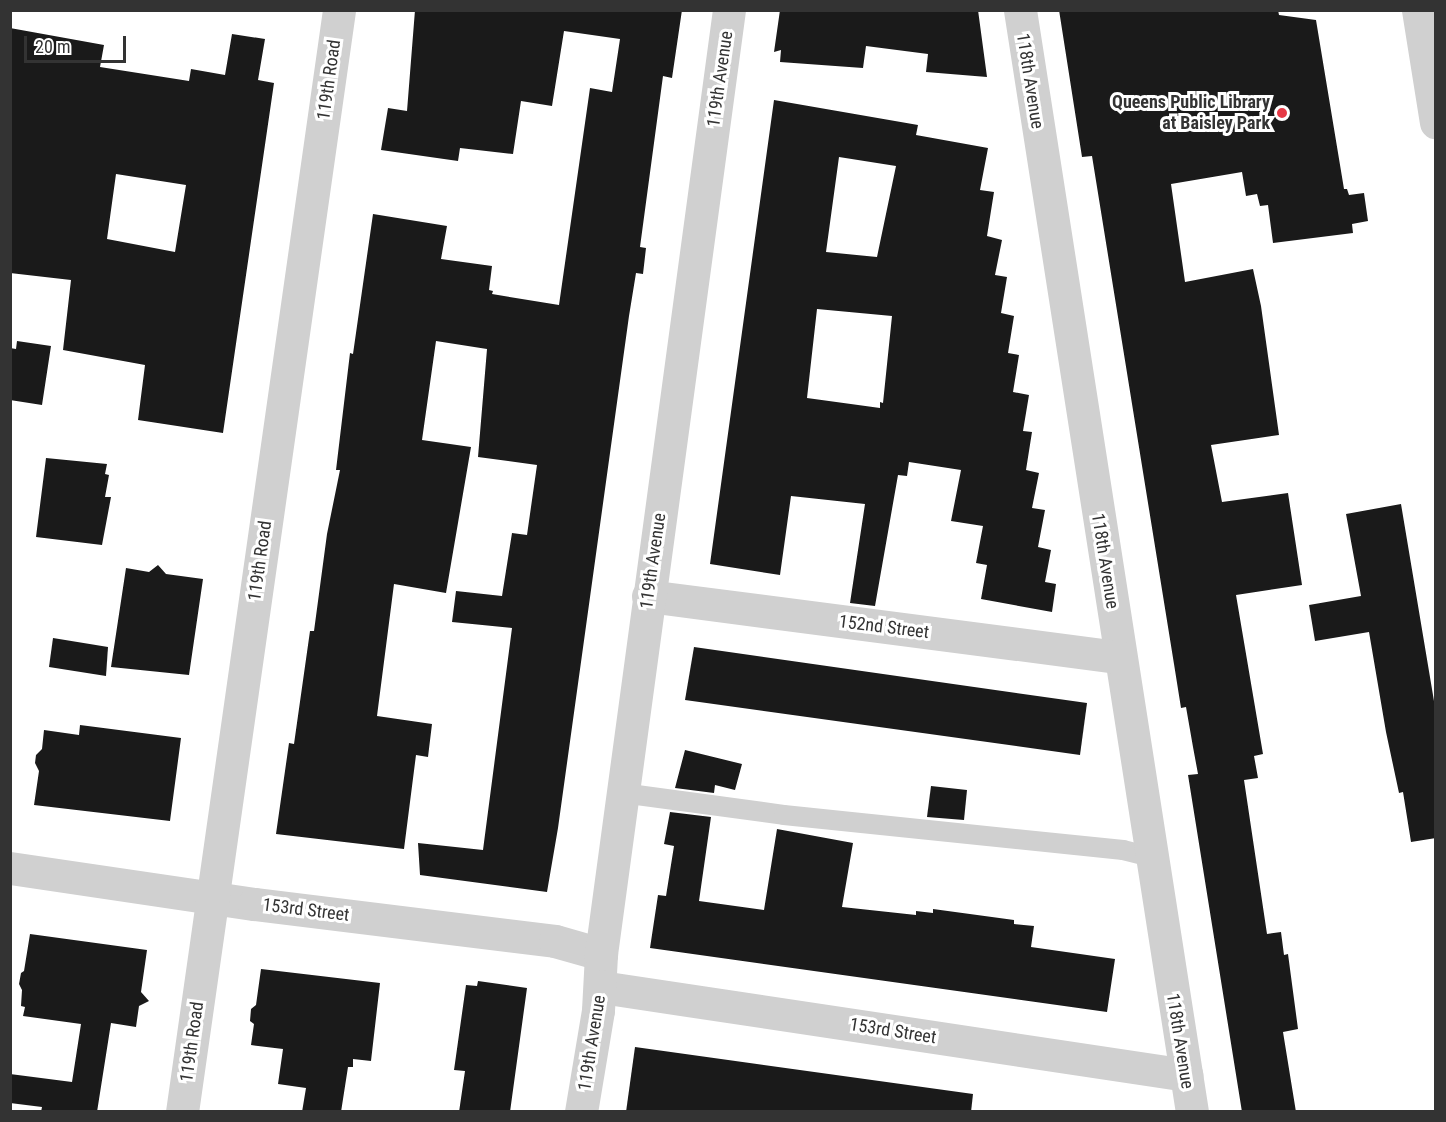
<!DOCTYPE html>
<style>
body{margin:0}
#map{position:relative;width:1446px;height:1122px;overflow:hidden;background:#fff;font-family:"Roboto Condensed",sans-serif}
div>[style]{position:absolute}
[style*='--x']{left:calc(var(--x)*1px);top:calc(var(--y)*1px);width:calc(var(--w)*1px);rotate:calc(var(--a)*1deg)}
.building>*{inset:0;background:#1a1a1a}
.service>*{height:20px;margin:-10px;padding:0 10px;transform-origin:10px;border-radius:10px;background:#d0d0d0}
.minor>*{height:33px;margin:-16.5px;padding:0 16.5px;transform-origin:16.5px;border-radius:16.5px;background:#d0d0d0}
.dots>*{width:16px;height:16px;translate:-50% -50%;box-sizing:border-box;border:3px solid #fff;border-radius:50%}
span{translate:-50% -50%;white-space:nowrap;text-align:center;line-height:1.15;-webkit-text-stroke:6px #fff;paint-order:stroke}
.street-label{font-size:18px;color:#333}
.poi-label{font-size:18px;color:#333;font-weight:700}
.right{translate:-100% -50%;text-align:right}
.frame{position:absolute;inset:0;border:12px solid #333;pointer-events:none}
.scale{position:absolute;left:24px;top:36px;width:102px;height:27px;box-sizing:border-box;border:3px solid #333;border-top:0;padding-left:8px;font-size:18px;line-height:21px;white-space:nowrap;color:#333;-webkit-text-stroke:4px #fff;paint-order:stroke}
</style>
<div id="map">
<div class="building">
<div style="clip-path:polygon(415px 10px,682px 10px,672px 78px,663px 76px,640px 247px,646px 248px,643px 274px,636px 273px,629px 316px,558px 828px,547px 892px,420px 875px,418px 843px,483px 850px,512px 628px,452px 622px,456px 591px,502px 596px,512px 533px,527px 535px,537px 465px,478px 457px,487px 349px,436px 341px,422px 440px,471px 447px,446px 593px,394px 584px,377px 716px,432px 724px,428px 757px,416px 755px,404px 849px,276px 834px,289px 743px,294px 744px,310px 631px,314px 631px,327px 534px,340px 470px,336px 470px,350px 353px,353px 354px,373px 214px,447px 226px,441px 259px,492px 266px,489px 290px,493px 291px,492px 294px,559px 305px,590px 88px,612px 92px,620px 39px,564px 31px,552px 106px,521px 101px,513px 154px,460px 148px,458px 161px,381px 150px,388px 108px,407px 111px)"></div>
<div style="clip-path:polygon(780px 10px,978px 10px,987px 77px,926px 72px,928px 54px,866px 46px,863px 68px,780px 62px,781px 50px,774px 52px)"></div>
<div style="clip-path:polygon(1059px 10px,1278px 10px,1279px 15px,1316px 20px,1344px 189px,1347px 189px,1349px 195px,1364px 193px,1368px 221px,1352px 224px,1353px 233px,1273px 243px,1268px 205px,1260px 206px,1257px 194px,1246px 196px,1242px 172px,1171px 184px,1185px 282px,1253px 269px,1261px 306px,1279px 435px,1211px 445px,1222px 502px,1288px 493px,1302px 585px,1236px 595px,1263px 754px,1254px 756px,1258px 778px,1244px 780px,1267px 934px,1281px 932px,1284px 955px,1288px 954px,1298px 1029px,1283px 1032px,1296px 1112px,1242px 1112px,1188px 775px,1198px 774px,1193px 747px,1186px 707px,1181px 708px,1174px 664px,1092px 156px,1082px 157px)"></div>
<div style="clip-path:polygon(evenodd,10px 28px,104px 45px,100px 67px,189px 81px,191px 69px,225px 75px,232px 34px,265px 39px,258px 80px,274px 83px,223px 433px,138px 420px,145px 365px,63px 350px,71px 280px,10px 273px,10px 28px,116px 174px,186px 185px,175px 252px,107px 239px,116px 174px)"></div>
<div style="clip-path:polygon(evenodd,774px 100px,918px 125px,916px 135px,988px 148px,980px 190px,994px 192px,987px 236px,1002px 240px,995px 275px,1007px 277px,1001px 313px,1014px 316px,1008px 353px,1019px 355px,1013px 392px,1029px 395px,1023px 431px,1032px 432px,1026px 470px,1039px 473px,1032px 508px,1045px 510px,1038px 547px,1051px 550px,1045px 582px,1056px 584px,1052px 612px,981px 599px,987px 565px,976px 563px,983px 526px,951px 521px,961px 470px,909px 462px,907px 476px,898px 475px,875px 606px,850px 603px,865px 504px,791px 496px,780px 575px,710px 564px,774px 100px,839px 157px,896px 166px,877px 257px,826px 252px,839px 157px,774px 100px,817px 309px,892px 316px,883px 403px,880px 402px,880px 408px,807px 398px,817px 309px)"></div>
<div style="clip-path:polygon(17px 341px,51px 346px,42px 405px,10px 400px,10px 348px,16px 349px)"></div>
<div style="clip-path:polygon(46px 458px,107px 464px,105px 474px,109px 475px,105px 497px,111px 497px,102px 545px,36px 537px)"></div>
<div style="clip-path:polygon(1401px 504px,1436px 713px,1436px 838px,1411px 842px,1403px 792px,1399px 793px,1386px 732px,1369px 632px,1315px 641px,1309px 605px,1361px 596px,1346px 514px)"></div>
<div style="clip-path:polygon(158px 565px,166px 574px,203px 579px,189px 675px,111px 667px,126px 568px,149px 572px)"></div>
<div style="clip-path:polygon(53px 638px,108px 647px,106px 676px,49px 667px)"></div>
<div style="clip-path:polygon(694px 647px,1087px 703px,1080px 755px,685px 700px)"></div>
<div style="clip-path:polygon(80px 725px,181px 738px,170px 821px,34px 805px,39px 771px,35px 763px,36px 755px,42px 749px,44px 730px,79px 735px)"></div>
<div style="clip-path:polygon(685px 750px,742px 764px,735px 790px,715px 785px,714px 793px,675px 788px)"></div>
<div style="clip-path:polygon(931px 786px,967px 790px,964px 820px,927px 817px)"></div>
<div style="clip-path:polygon(670px 812px,711px 817px,699px 901px,764px 910px,777px 829px,853px 843px,842px 907px,916px 915px,916px 911px,933px 913px,933px 909px,1014px 920px,1014px 924px,1034px 926px,1031px 947px,1115px 959px,1107px 1012px,650px 948px,658px 895px,666px 896px,674px 846px,664px 844px)"></div>
<div style="clip-path:polygon(30px 934px,147px 950px,141px 992px,149px 1001px,139px 1006px,136px 1027px,111px 1023px,97px 1112px,41px 1112px,42px 1107px,10px 1103px,10px 1074px,72px 1082px,81px 1024px,23px 1016px,25px 1007px,21px 1006px,22px 990px,19px 984px,21px 973px,24px 971px)"></div>
<div style="clip-path:polygon(261px 969px,380px 983px,371px 1061px,353px 1059px,353px 1067px,348px 1067px,341px 1112px,302px 1112px,306px 1088px,278px 1084px,283px 1049px,251px 1045px,254px 1024px,250px 1021px,251px 1009px,256px 1005px)"></div>
<div style="clip-path:polygon(478px 981px,527px 988px,510px 1112px,459px 1112px,465px 1071px,454px 1070px,456px 1056px,466px 985px,477px 986px)"></div>
<div style="clip-path:polygon(635px 1047px,973px 1094px,971px 1112px,626px 1112px)"></div>
</div>
<div class="service">
<div style="--x:622;--y:793;--w:163;--a:7.7"></div>
<div style="--x:784;--y:815;--w:341;--a:5.9"></div>
<div style="--x:1123;--y:850;--w:30;--a:14"></div>
</div>
<div class="minor">
<div style="--x:1020;--y:10;--w:1115;--a:81.13"></div>
<div style="--x:1418;--y:10;--w:114;--a:80.9"></div>
<div style="--x:648;--y:596;--w:476;--a:7.4"></div>
<div style="--x:10;--y:868;--w:247;--a:8.4"></div>
<div style="--x:254;--y:904;--w:303;--a:7"></div>
<div style="--x:555;--y:941;--w:48;--a:15.8"></div>
<div style="--x:601;--y:987;--w:592;--a:8.55"></div>
<div style="--x:182;--y:1112;--w:1113;--a:-81.89"></div>
<div style="--x:581;--y:1112;--w:103;--a:-80.5"></div>
<div style="--x:598;--y:1010;--w:56;--a:-86.9"></div>
<div style="--x:601;--y:954;--w:953;--a:-82.28"></div>
</div>
<div class="dots">
<div style="left:1282px;top:113px;background:#e63946"></div>
</div>
<div class="street-label">
<span style="left:720px;top:79px;rotate:-82deg">119th Avenue</span>
<span style="left:329px;top:80px;rotate:-82deg">119th Road</span>
<span style="left:1030px;top:81px;rotate:81deg">118th Avenue</span>
<span style="left:260px;top:561px;rotate:-82deg">119th Road</span>
<span style="left:653px;top:561px;rotate:-82deg">119th Avenue</span>
<span style="left:1105px;top:561px;rotate:81deg">118th Avenue</span>
<span style="left:884px;top:627px;rotate:7deg">152nd Street</span>
<span style="left:306px;top:910px;rotate:7deg">153rd Street</span>
<span style="left:893px;top:1031px;rotate:9deg">153rd Street</span>
<span style="left:1180px;top:1041px;rotate:81deg">118th Avenue</span>
<span style="left:192px;top:1042px;rotate:-82deg">119th Road</span>
<span style="left:592px;top:1043px;rotate:-81deg">119th Avenue</span>
</div>
<div class="poi-label">
<span class="right" style="left:1270px;top:113px">Queens Public Library<br>at Baisley Park</span>
</div>
<div class="frame"></div>
<div class="scale">20 m</div>
</div>
